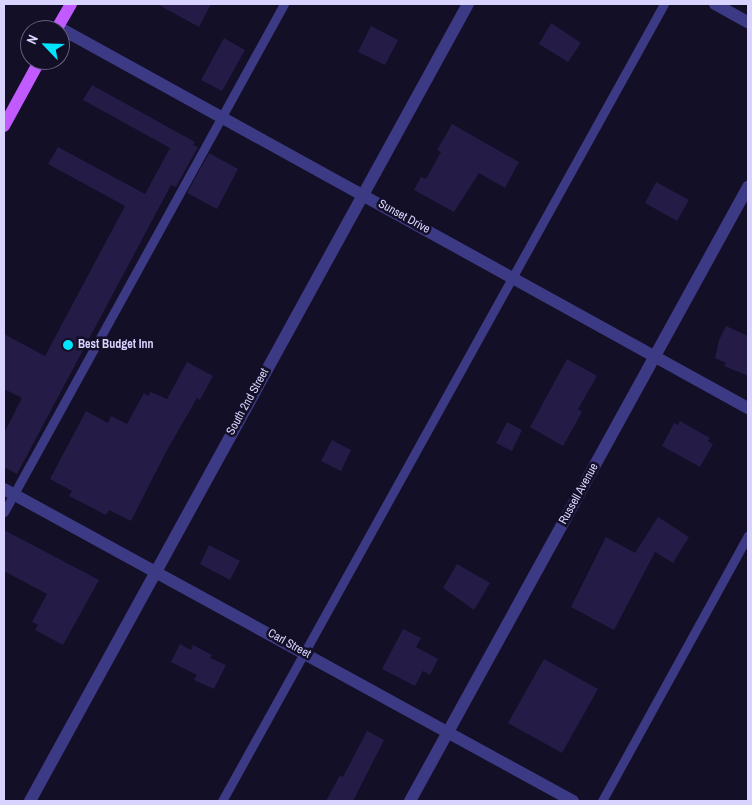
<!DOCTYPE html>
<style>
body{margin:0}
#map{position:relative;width:752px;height:805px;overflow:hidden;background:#130f26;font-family:"Archivo Narrow",sans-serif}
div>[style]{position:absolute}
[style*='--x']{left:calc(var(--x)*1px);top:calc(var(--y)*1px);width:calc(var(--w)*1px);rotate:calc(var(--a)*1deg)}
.building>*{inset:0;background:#241b47}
.lane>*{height:9px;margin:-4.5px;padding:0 4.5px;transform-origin:4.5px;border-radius:4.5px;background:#3d3a85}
.street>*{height:12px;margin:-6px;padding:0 6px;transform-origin:6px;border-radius:6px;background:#3d3a85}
.primary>*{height:12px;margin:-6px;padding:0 6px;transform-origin:6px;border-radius:6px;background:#c25bff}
.dots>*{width:14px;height:14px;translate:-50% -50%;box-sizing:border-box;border:2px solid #130f26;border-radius:50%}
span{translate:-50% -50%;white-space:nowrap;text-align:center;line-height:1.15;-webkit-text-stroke:5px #130f26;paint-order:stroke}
.street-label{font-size:12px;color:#d9d4ff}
.poi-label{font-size:12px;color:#d9d4ff;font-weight:700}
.left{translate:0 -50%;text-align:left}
.frame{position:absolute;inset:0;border:5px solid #d9d4ff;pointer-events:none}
.north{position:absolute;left:20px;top:20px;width:50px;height:50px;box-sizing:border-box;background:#130f26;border:1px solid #625e7d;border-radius:50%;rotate:294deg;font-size:14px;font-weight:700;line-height:20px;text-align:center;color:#d9d4ff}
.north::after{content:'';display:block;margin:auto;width:18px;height:22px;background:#00e5ff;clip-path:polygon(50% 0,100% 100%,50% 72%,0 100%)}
</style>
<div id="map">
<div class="building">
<div style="clip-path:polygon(157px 4px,211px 4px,199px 27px)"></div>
<div style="clip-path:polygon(551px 23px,581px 43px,568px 62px,539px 44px)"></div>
<div style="clip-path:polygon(371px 26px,398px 40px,385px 65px,358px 52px)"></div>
<div style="clip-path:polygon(224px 38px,245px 50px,222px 91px,201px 80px)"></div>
<div style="clip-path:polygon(92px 85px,195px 142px,193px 145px,198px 147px,176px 187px,171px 185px,17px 474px,4px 467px,4px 433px,22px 398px,4px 389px,4px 334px,45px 356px,125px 206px,48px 164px,58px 147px,145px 194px,170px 148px,83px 100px)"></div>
<div style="clip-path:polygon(452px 124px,519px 162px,505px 188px,479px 173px,454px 212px,414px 190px,421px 177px,426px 179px,441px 152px,437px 150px)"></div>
<div style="clip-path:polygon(209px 153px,238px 169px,217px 209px,187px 193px)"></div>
<div style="clip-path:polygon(656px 182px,689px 200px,677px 221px,645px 203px)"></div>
<div style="clip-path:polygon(726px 326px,748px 336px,748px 376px,724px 366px,726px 363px,715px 358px,719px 340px)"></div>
<div style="clip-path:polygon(567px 359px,597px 376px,578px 409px,582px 412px,563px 446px,530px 427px)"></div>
<div style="clip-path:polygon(187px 362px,213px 376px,200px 400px,197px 398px,166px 452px,131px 521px,109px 510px,106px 515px,69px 496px,72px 491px,50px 479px,86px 411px,108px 423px,111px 416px,127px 424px,144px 393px,148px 396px,151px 392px,167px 399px)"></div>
<div style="clip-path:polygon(680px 421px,710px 438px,708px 441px,713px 444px,700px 467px,662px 446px,674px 423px,678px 425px)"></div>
<div style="clip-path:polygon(507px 422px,522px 430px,512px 451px,496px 443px)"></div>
<div style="clip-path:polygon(332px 440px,351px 450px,341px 471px,321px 461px)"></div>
<div style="clip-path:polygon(658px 517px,689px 537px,673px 563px,655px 552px,614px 630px,571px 607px,606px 537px,635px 553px)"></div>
<div style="clip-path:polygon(4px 530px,99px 580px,63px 645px,35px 630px,38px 625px,32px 622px,47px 594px,4px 571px)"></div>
<div style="clip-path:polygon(209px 545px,240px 561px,230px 580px,200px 564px)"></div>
<div style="clip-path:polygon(457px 564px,490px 583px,474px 610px,443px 588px)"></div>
<div style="clip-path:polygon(403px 629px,421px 638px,416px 647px,438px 659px,430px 675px,423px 671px,415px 686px,382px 669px)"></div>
<div style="clip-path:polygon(180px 644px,191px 650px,193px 645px,212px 655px,210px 658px,226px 665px,214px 689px,194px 680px,197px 675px,171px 662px)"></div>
<div style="clip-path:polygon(544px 659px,598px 689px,562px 753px,508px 723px)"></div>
<div style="clip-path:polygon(367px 731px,384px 740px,353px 801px,326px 801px,340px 775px,343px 777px)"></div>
</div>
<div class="lane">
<div style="--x:4;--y:512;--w:580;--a:-61.14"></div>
<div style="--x:222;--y:801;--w:911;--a:-60.99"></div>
<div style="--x:602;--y:801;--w:303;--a:-61.2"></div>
</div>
<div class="street">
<div style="--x:715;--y:4;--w:38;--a:29"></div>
<div style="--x:58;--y:27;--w:788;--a:28.91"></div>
<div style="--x:4;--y:489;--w:649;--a:28.74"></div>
<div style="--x:30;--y:801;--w:909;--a:-61.21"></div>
<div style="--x:410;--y:801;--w:701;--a:-61.17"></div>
</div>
<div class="primary">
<div style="--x:56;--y:30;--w:30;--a:-60"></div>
<div style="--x:4;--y:126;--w:75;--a:-61.4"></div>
</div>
<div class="dots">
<div style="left:68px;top:345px;background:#00e5ff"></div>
</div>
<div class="street-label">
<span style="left:404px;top:217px;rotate:29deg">Sunset Drive</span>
<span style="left:248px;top:402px;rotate:-61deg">South 2nd Street</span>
<span style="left:579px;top:494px;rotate:-61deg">Russell Avenue</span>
<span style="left:289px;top:644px;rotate:29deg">Carl Street</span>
</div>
<div class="poi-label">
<span class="left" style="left:78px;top:345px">Best Budget Inn</span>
</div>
<div class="frame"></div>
<div class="north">N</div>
</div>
